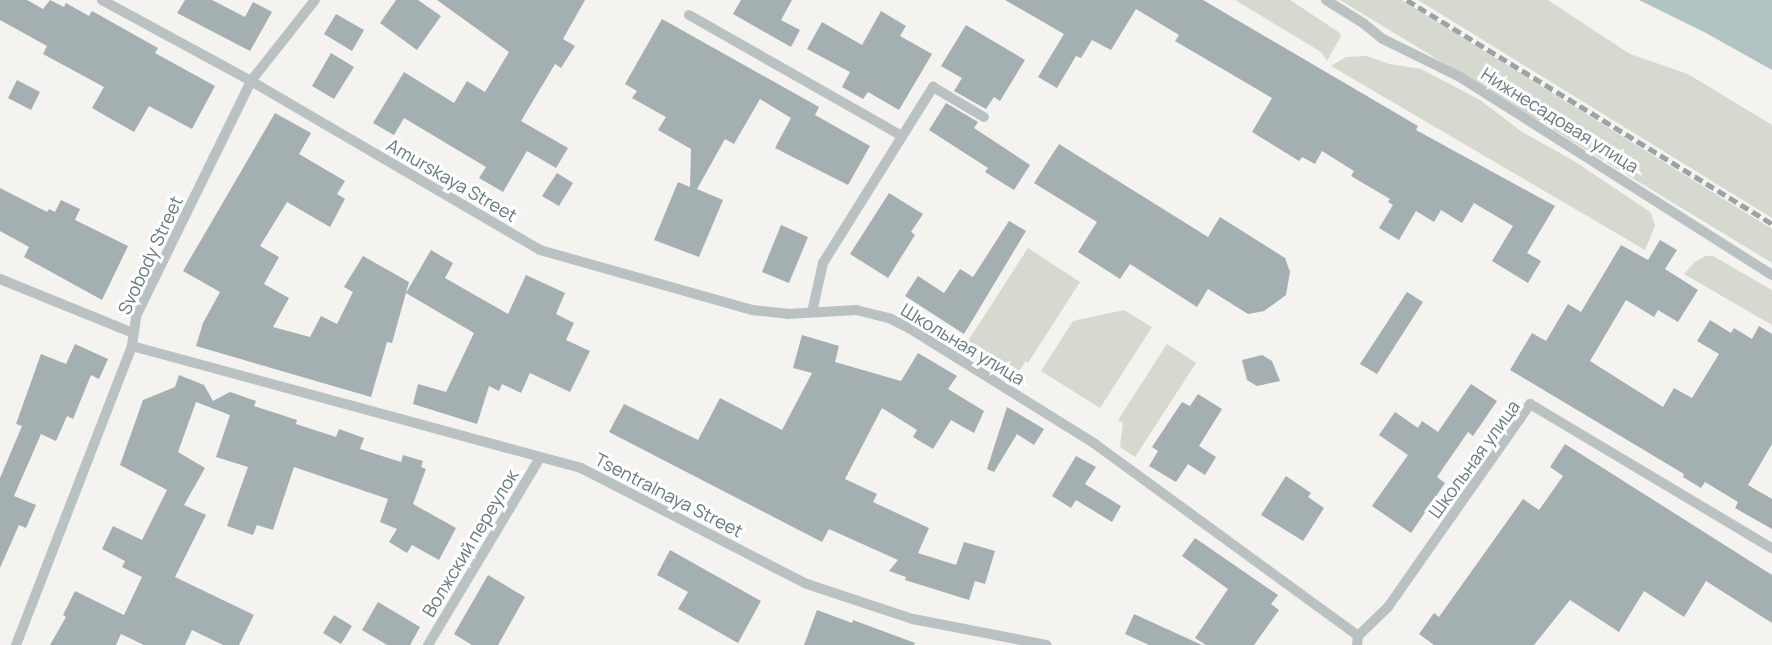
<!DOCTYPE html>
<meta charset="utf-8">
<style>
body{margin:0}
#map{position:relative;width:1772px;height:645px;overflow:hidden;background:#f4f3f0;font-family:Manrope,sans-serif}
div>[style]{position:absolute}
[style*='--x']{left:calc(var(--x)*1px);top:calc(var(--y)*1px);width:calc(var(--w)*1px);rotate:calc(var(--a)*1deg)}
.green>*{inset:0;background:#d5d9cf}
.water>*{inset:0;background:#b1c3c3}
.building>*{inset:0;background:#a3afb1}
.minor>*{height:10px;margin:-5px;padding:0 5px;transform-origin:5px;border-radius:5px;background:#bac1c2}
.rail>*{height:4.5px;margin-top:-2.25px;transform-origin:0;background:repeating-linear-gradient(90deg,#9aa4a7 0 9px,transparent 0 13.5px)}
span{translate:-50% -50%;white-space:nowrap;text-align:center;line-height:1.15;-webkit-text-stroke:6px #fff;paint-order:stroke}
.street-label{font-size:18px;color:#637a80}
</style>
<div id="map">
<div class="green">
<div style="clip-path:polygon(1235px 0,1290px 0,1340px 33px,1341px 36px,1327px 61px,1321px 52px)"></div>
<div style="clip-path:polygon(1340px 0,1402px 0,1772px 229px,1772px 263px)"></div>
<div style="clip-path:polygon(1418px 0,1548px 0,1630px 54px,1688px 74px,1772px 125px,1772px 218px)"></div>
<div style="clip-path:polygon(1367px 56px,1389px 64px,1421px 69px,1480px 100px,1522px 132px,1574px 161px,1646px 209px,1651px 213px,1655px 226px,1645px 250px,1331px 66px,1346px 57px)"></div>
<div style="clip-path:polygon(1028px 248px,1080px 282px,1028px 363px,1026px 361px,1019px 371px,1011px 373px,966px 344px)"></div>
<div style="clip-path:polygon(1706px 256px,1713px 256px,1772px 290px,1772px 325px,1684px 274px,1696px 261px)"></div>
<div style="clip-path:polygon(1124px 310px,1152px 327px,1100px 408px,1041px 371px,1073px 321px)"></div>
<div style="clip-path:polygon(1167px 344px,1196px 363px,1135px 457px,1120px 447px,1123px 423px,1118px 420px)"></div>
</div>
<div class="water">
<div style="clip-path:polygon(1639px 0,1772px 0,1772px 70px,1706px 33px)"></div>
</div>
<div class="building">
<div style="clip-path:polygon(0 0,27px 0,43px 9px,50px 0,64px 7px,66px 3px,89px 16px,92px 11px,158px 48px,155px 53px,215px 86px,192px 129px,149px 106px,134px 132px,92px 108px,104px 87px,43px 54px,47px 46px,0 20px)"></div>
<div style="clip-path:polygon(185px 0,212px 0,245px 17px,253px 2px,272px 12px,250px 51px,177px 13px)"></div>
<div style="clip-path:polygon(396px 0,418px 0,441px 16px,417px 50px,380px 23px)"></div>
<div style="clip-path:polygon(437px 0,585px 0,563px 39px,575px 46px,561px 68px,555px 64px,521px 121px,568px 148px,556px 168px,527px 151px,503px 192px,479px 178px,486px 167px,404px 118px,394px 135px,373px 123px,404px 72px,454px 103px,467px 81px,485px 92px,509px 52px)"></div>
<div style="clip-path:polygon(741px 0,792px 0,781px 20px,800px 30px,791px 47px,733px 14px)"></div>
<div style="clip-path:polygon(1005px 0,1203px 0,1418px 126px,1416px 130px,1555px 206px,1527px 253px,1541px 261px,1528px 283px,1492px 261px,1513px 226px,1474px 203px,1462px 223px,1441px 210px,1434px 222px,1416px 211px,1399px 240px,1379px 228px,1393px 205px,1388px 202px,1390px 199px,1351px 176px,1354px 171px,1322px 151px,1315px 164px,1302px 157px,1299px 161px,1252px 132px,1272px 98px,1175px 41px,1179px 35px,1136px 9px,1111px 50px,1092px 40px,1081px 58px,1076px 56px,1057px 88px,1038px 77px,1064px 34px)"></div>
<div style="clip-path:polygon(881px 11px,906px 26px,900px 36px,932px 54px,899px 110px,868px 92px,863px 99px,842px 87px,850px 72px,807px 49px,822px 22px,862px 45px)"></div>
<div style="clip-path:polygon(336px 14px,364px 30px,352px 51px,324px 34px)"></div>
<div style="clip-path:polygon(662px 19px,819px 107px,815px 115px,870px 146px,848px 185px,775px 148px,791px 118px,760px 99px,734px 144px,725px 139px,697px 189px,723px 200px,699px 257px,654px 240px,678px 182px,690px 187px,691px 149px,658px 130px,666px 117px,632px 98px,637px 91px,625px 84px)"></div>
<div style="clip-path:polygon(966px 25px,1025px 60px,1000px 101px,994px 97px,986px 109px,954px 91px,962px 78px,941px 66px)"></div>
<div style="clip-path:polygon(331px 53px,354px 67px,334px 99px,312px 86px)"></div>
<div style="clip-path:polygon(17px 80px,40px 92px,31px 110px,8px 98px)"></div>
<div style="clip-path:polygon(946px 103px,978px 122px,974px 128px,1030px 165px,1014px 190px,985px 172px,988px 168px,929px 130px)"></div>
<div style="clip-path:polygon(275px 113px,311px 133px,299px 154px,345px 181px,337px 194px,345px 199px,330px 227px,287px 202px,260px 246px,279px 257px,264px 284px,289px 298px,273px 327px,310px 337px,321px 316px,337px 324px,353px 292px,344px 287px,363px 256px,409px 282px,392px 343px,387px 342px,371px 397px,196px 346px,203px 323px,220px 292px,183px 271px)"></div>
<div style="clip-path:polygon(1059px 144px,1208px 237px,1220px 217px,1285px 258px,1290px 272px,1286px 295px,1264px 311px,1248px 314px,1208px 289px,1197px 307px,1130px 264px,1120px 279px,1078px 252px,1097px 222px,1034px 183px)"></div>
<div style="clip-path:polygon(557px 173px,573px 183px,559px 206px,542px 196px)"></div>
<div style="clip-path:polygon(0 188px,47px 212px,49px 209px,55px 212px,61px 200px,80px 209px,75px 220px,128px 246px,102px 300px,24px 257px,29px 247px,0 231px)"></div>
<div style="clip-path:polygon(889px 193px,923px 214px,911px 232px,915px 235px,888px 278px,850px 254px)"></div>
<div style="clip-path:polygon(1009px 221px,1026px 231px,964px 334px,905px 296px,918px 276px,944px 293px,960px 269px,973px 277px)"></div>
<div style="clip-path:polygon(781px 225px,808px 237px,789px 283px,762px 272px)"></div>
<div style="clip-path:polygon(1660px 240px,1677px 250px,1665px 269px,1698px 290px,1678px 322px,1658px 310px,1654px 317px,1626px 300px,1590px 361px,1663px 407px,1674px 388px,1692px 398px,1719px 354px,1697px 341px,1710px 320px,1731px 333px,1734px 328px,1752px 339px,1759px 326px,1772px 334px,1772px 444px,1748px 485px,1772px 499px,1772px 529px,1735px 508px,1738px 502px,1705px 482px,1701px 488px,1683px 477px,1684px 474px,1510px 370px,1532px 333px,1546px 341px,1568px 304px,1581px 312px,1621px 245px,1648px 260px)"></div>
<div style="clip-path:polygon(431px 250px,453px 263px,445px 278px,508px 314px,526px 275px,565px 293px,556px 314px,574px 323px,566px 340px,590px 351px,570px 392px,530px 373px,521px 393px,502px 384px,499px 391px,489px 386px,477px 424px,413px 404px,418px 384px,446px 392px,474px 333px,406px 293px)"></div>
<div style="clip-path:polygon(1407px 292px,1423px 302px,1377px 374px,1360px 364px)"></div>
<div style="clip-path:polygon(802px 335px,839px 346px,835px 362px,901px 381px,918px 353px,957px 376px,948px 389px,984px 411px,974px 433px,951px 420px,933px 449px,913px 437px,917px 430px,882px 408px,845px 479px,877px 494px,873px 502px,929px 528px,918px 553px,956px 565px,964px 542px,995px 551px,985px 584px,975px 581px,969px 600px,905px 580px,906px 577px,889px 571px,898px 560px,829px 529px,822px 542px,609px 432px,624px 404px,698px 440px,720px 398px,782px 430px,812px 373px,793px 368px)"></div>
<div style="clip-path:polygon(75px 344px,108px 359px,99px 379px,91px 375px,73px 419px,67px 416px,56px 441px,41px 434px,14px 496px,36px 505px,26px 528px,19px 525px,0 568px,0 478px,22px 426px,16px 424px,41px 354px,66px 364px)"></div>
<div style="clip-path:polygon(1262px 355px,1272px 361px,1280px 381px,1257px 386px,1247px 380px,1242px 360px)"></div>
<div style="clip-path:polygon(179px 375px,204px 385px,213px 401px,230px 392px,256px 401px,254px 406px,297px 420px,296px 424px,336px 437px,339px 429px,364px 438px,360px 449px,401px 462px,403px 455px,423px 461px,421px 467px,426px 469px,413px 504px,456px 528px,439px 560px,412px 545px,407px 553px,389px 542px,397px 529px,380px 522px,388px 499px,294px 467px,273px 530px,257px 525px,253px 535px,227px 526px,248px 467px,216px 457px,230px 415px,196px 402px,178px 452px,205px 468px,184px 505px,206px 515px,175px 577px,254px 615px,239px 645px,223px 645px,192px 630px,185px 645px,144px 645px,121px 634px,116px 645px,50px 645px,66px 617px,63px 615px,75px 591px,124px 615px,142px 577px,122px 567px,125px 561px,102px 549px,113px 526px,142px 540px,167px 490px,120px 465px,143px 400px,175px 387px)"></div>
<div style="clip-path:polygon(1471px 384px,1497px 401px,1473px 436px,1468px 432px,1437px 477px,1445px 483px,1411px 533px,1372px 506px,1408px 455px,1379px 435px,1395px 412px,1418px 428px,1422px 421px,1438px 432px)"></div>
<div style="clip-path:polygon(1198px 394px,1222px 409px,1199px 446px,1216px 457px,1205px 475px,1188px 464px,1176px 482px,1149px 466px,1158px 451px,1152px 447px,1182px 402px,1190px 406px)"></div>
<div style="clip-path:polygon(1007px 407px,1044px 429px,1034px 445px,1017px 434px,994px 472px,987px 469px)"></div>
<div style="clip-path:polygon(1565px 444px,1772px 575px,1772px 623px,1706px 581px,1684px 617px,1644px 591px,1619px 632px,1570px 600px,1534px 645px,1434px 645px,1419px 634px,1434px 613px,1439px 617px,1523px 499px,1539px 510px,1563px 476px,1550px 467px)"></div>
<div style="clip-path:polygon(1076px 456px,1096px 467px,1085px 484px,1121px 506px,1112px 522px,1076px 500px,1071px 508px,1052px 496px)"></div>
<div style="clip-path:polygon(1286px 476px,1311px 493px,1308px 497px,1324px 508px,1303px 541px,1261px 515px)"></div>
<div style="clip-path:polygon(1195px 538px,1278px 595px,1271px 604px,1279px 610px,1254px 645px,1206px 645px,1195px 638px,1228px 589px,1182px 556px)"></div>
<div style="clip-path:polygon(670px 550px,761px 601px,738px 643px,678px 609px,688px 592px,657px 575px)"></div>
<div style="clip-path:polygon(488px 575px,525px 597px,498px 645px,472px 645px,454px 634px)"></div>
<div style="clip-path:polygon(378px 602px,420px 627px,410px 645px,387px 645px,362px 630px)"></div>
<div style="clip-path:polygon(817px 610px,852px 623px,853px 620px,915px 643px,914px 645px,804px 645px)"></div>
<div style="clip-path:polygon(1134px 614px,1202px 645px,1149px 645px,1125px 634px)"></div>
<div style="clip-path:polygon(334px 615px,352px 626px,341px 644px,323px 633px)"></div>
</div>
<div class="minor">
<div style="--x:102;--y:0;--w:170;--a:28.5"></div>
<div style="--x:251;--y:81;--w:335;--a:30.3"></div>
<div style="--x:540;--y:250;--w:220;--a:15.8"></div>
<div style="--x:752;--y:310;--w:36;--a:6"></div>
<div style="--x:788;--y:314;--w:68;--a:-3.4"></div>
<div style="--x:856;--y:310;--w:36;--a:14"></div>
<div style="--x:891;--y:319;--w:20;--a:27"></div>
<div style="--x:909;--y:328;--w:219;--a:31.9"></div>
<div style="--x:1095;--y:444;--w:326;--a:36.1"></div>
<div style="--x:1326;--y:0;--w:44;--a:31.9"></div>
<div style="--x:1363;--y:23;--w:26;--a:39"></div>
<div style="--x:1383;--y:39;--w:86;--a:26.3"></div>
<div style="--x:1460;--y:77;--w:370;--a:32.4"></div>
<div style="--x:689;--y:15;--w:245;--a:29.6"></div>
<div style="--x:0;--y:279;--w:144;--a:22.1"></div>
<div style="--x:812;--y:312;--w:50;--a:-77.3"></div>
<div style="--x:823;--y:263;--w:208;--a:-58"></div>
<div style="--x:933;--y:87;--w:59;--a:30.5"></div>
<div style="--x:132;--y:346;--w:465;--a:15.2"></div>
<div style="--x:581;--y:468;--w:254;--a:27.2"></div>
<div style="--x:807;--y:584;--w:112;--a:18.3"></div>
<div style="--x:913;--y:619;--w:136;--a:11"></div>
<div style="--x:16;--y:645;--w:321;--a:-68.8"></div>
<div style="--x:132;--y:346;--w:30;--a:-82"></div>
<div style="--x:136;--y:316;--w:262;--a:-63.9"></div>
<div style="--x:251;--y:81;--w:103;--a:-51.7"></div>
<div style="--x:428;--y:645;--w:218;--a:-59.1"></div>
<div style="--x:1357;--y:645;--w:9;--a:-84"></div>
<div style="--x:1358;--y:636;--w:42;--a:-44"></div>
<div style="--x:1388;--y:607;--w:248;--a:-55"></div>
<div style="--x:1530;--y:404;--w:282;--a:30.8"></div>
</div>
<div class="rail">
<div style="--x:1407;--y:0;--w:428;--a:31.5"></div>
</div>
<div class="street-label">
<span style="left:1560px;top:120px;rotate:32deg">Нижнесадовая улица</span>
<span style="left:452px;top:180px;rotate:30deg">Amurskaya Street</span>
<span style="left:150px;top:255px;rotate:-65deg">Svobody Street</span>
<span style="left:963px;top:344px;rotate:31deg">Школьная улица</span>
<span style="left:1474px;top:459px;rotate:-54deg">Школьная улица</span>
<span style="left:669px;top:495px;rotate:27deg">Tsentralnaya Street</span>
<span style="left:470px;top:543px;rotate:-59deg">Волжский переулок</span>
</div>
</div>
